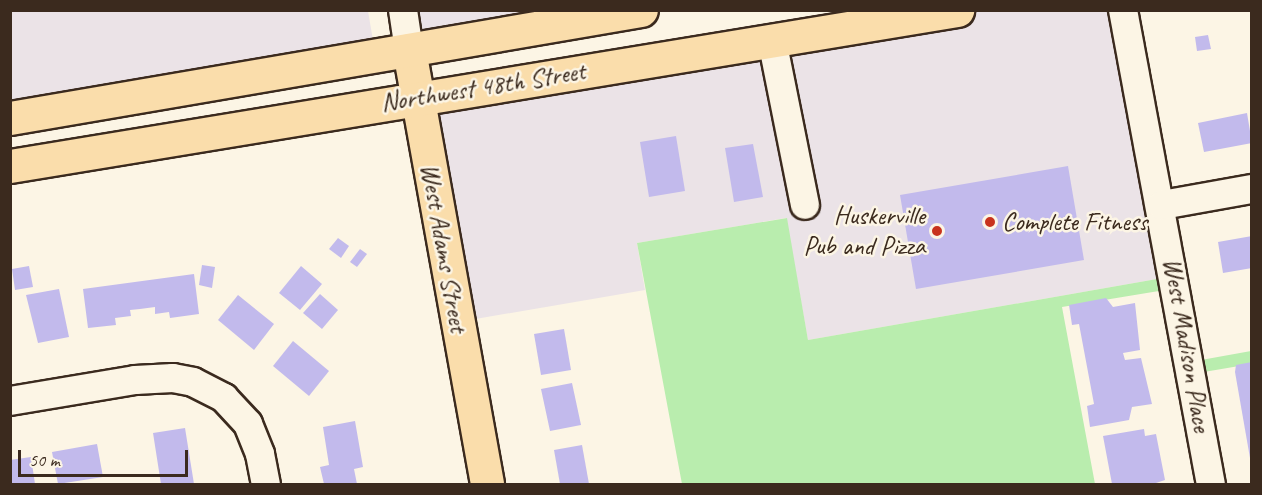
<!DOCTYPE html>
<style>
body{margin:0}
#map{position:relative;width:1262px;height:495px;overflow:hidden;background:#fcf5e5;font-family:Caveat,sans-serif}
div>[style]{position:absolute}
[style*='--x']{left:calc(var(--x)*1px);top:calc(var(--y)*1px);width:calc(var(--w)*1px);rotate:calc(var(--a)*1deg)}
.built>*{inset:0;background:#ebe3e7}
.green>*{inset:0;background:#b9edae}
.building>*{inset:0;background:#c2baec}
.roads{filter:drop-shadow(2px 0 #3b2a1e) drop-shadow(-2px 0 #3b2a1e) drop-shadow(0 2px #3b2a1e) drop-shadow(0 -2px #3b2a1e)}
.minor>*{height:28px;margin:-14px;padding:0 14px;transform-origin:14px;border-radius:14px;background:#fcf5e5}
.major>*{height:33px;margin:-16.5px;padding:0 16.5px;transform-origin:16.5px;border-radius:16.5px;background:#faddab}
.dots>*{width:16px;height:16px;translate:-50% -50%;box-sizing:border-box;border:3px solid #fcf5e5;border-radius:50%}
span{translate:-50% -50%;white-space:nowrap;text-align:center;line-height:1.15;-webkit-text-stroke:5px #fcf5e5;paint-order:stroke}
.street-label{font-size:26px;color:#3b2a1e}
.poi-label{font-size:26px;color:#3b2a1e}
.right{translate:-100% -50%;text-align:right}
.left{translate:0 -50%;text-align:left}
.frame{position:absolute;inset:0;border:12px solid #3b2a1e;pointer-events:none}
.scale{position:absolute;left:18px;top:450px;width:170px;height:27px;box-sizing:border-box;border:3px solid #3b2a1e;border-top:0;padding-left:8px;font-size:18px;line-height:21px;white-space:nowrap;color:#3b2a1e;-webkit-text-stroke:4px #fcf5e5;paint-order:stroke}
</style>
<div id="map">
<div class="built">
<div style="clip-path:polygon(11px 11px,368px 11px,376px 58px,11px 120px)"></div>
<div style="clip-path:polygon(403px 11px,641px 11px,409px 50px)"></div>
<div style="clip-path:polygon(957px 11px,1123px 11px,1174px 276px,808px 340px,786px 218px,637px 243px,645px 290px,458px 322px,418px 97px)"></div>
</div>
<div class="green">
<div style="clip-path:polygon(787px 218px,808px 340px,1174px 276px,1177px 288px,1062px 307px,1095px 484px,682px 484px,637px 243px)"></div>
<div style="clip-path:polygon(1251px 351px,1251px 364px,1192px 374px,1190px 362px)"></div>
</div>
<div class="building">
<div style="clip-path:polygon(1208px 35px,1211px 49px,1197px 51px,1195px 37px)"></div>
<div style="clip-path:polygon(1247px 113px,1252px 143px,1204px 152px,1198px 123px)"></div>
<div style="clip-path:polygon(676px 136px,685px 191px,649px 197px,640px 142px)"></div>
<div style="clip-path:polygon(753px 144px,763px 197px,734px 202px,725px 148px)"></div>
<div style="clip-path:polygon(1068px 166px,1084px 260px,916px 289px,900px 195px)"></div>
<div style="clip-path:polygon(1252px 236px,1252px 268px,1223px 273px,1218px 242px)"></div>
<div style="clip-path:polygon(338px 238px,349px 246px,341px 258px,329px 249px)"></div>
<div style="clip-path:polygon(360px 249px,367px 254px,357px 267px,350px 262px)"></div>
<div style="clip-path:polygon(202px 265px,215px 267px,212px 288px,199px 285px)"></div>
<div style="clip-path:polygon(29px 266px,33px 287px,15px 290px,12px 269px)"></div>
<div style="clip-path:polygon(301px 266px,322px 284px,300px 310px,279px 293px)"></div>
<div style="clip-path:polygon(194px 274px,199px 314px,170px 318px,169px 312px,155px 314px,155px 307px,140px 309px,130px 310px,131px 316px,115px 318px,116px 325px,88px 328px,83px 289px)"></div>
<div style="clip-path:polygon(59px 289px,69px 337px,38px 343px,26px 295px)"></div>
<div style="clip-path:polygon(320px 294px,338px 310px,322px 329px,303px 313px)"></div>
<div style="clip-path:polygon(238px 295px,274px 324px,254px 350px,218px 320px)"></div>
<div style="clip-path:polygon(1106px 298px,1113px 307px,1135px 303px,1140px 350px,1123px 353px,1125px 360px,1141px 358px,1152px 404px,1132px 407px,1129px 420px,1090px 427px,1087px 406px,1094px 404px,1079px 324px,1072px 325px,1069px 305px)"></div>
<div style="clip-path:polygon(564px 329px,571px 370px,541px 375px,534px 334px)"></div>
<div style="clip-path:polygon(293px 341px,329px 371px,309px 396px,273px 366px)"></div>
<div style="clip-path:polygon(1252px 362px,1252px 457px,1250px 458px,1235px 372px,1236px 365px)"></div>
<div style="clip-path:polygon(572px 383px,581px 425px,550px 431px,541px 389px)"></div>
<div style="clip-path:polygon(355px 421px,363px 467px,354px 469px,357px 484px,324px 484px,320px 467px,329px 465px,323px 427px)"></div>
<div style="clip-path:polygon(185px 428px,194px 484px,161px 484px,153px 433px)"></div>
<div style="clip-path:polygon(1144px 429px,1145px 436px,1156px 434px,1165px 480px,1153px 484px,1112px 484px,1103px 436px)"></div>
<div style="clip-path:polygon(97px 444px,103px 477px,58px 484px,52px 452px)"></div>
<div style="clip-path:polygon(582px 445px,589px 484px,560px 484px,554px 450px)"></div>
<div style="clip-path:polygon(31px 457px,35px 484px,10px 484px,10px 460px)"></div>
</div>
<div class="roads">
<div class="minor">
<div style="--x:403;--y:10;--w:40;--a:81.5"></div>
<div style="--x:1123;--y:10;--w:482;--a:79.5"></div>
<div style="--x:772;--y:40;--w:168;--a:78.7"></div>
<div style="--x:1162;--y:205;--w:91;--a:-10.1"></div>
<div style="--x:10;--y:401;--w:127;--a:-9.5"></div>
<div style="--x:135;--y:380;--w:38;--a:-3"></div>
<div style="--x:173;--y:378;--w:20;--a:11"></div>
<div style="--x:193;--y:382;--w:35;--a:27"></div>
<div style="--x:224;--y:398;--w:35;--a:47"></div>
<div style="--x:248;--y:424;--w:32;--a:68"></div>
<div style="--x:260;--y:454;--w:31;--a:79"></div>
</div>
<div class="major">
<div style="--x:409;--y:50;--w:441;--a:79.8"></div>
<div style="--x:10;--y:118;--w:640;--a:-9.71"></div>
<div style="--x:10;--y:166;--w:960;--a:-9.35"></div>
</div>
</div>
<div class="dots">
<div style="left:990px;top:222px;background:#c8321e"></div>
<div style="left:937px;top:231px;background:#c8321e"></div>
</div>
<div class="street-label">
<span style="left:483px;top:87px;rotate:-9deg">Northwest 48th Street</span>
<span style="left:444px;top:248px;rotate:80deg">West Adams Street</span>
<span style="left:1187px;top:345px;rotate:80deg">West Madison Place</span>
</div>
<div class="poi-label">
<span class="right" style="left:925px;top:231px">Huskerville<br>Pub and Pizza</span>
<span class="left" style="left:1002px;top:222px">Complete Fitness</span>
</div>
<div class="frame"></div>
<div class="scale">50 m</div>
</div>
